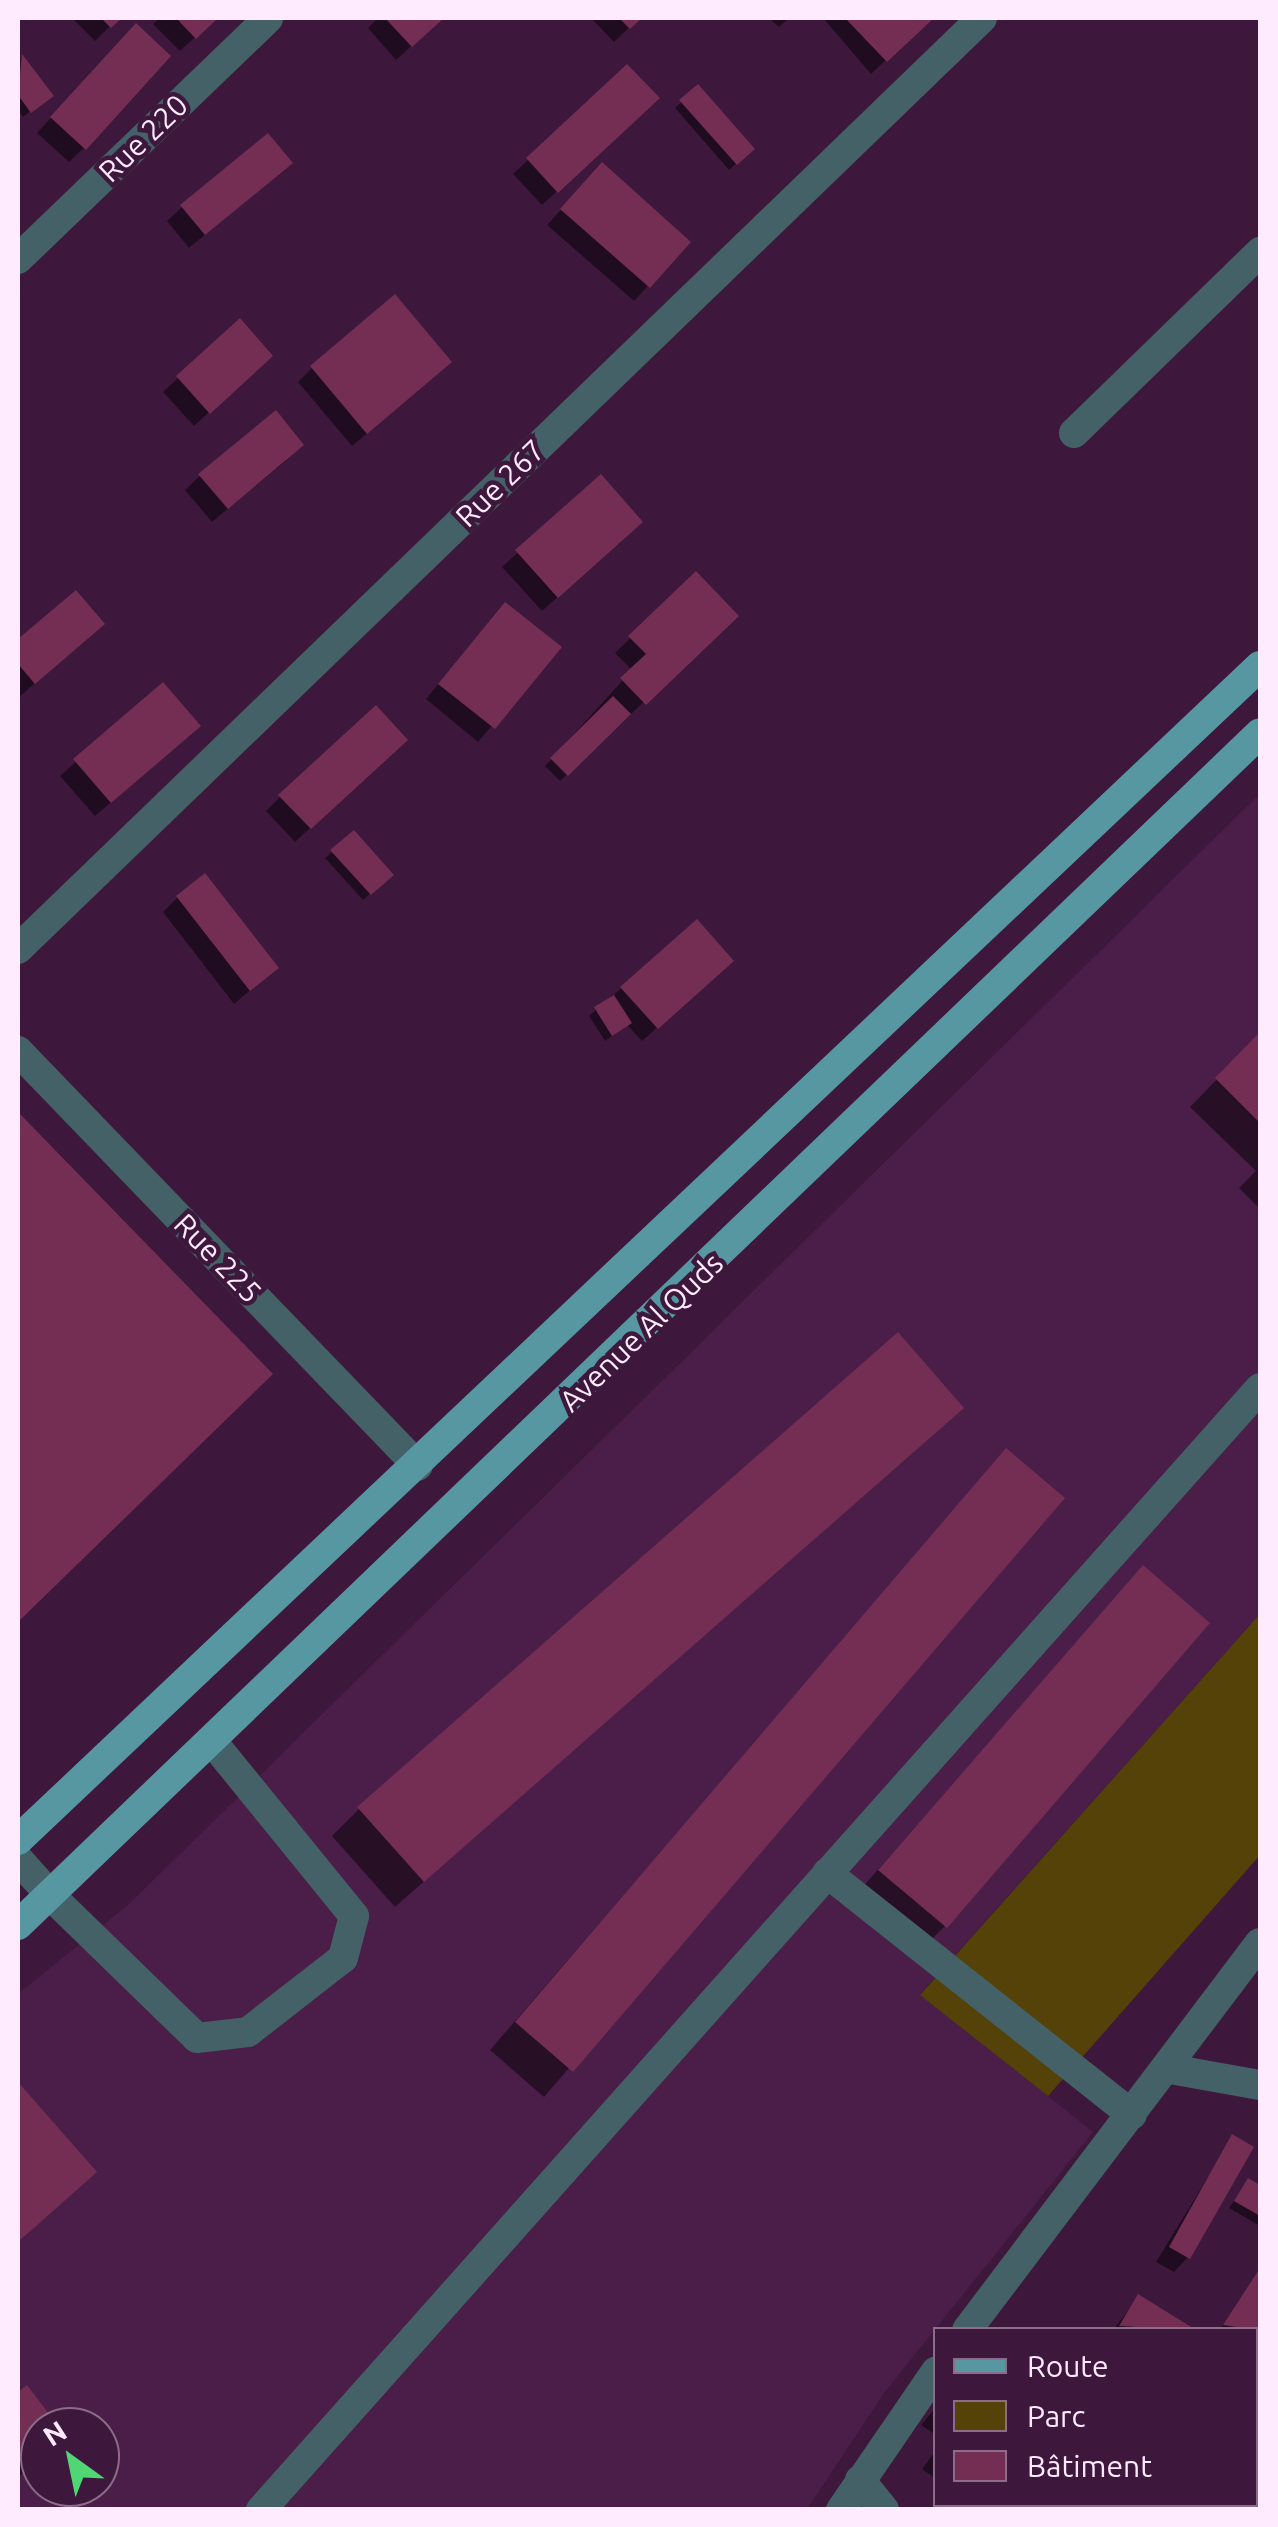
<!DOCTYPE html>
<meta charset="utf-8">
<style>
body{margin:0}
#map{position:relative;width:1278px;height:2527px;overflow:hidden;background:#3d183c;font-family:Ubuntu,sans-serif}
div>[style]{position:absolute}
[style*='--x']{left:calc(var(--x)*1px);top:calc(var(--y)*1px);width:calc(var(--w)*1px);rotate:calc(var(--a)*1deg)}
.built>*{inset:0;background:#4a1e48}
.green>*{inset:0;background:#554208}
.shadow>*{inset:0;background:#0007}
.building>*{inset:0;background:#742e54}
.service>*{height:30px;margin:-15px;padding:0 15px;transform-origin:15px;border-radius:15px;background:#436166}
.minor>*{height:30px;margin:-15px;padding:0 15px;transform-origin:15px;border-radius:15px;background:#436166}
.primary>*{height:30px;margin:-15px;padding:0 15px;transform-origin:15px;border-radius:15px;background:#5797a2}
span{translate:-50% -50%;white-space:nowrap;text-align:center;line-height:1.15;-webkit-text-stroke:9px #3d183c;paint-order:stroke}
.street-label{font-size:30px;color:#ffebfd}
.frame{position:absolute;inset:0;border:20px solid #ffebfd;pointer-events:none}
.legend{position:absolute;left:933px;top:2327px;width:325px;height:180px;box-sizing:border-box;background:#3d183c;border:2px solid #8b6c89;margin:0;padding:12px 18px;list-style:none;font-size:30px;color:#ffebfd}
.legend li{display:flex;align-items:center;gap:20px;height:50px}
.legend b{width:50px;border:2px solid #8b6c89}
.north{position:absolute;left:20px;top:2407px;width:100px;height:100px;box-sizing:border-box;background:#3d183c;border:2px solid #8b6c89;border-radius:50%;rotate:327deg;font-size:28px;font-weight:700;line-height:40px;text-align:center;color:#ffebfd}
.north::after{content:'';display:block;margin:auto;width:35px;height:45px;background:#51d674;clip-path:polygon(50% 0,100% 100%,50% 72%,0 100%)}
</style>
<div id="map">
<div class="built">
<div style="clip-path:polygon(evenodd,1260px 794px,1260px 1614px,920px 1994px,1093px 2132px,884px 2393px,807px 2509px,18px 2510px,18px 1994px,127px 1906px,1260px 794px,40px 2427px,100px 2427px,100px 2487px,40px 2487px,40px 2427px)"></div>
</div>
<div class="green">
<div style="clip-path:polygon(1260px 1614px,1260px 1855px,1048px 2096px,920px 1995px)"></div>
</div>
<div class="shadow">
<div style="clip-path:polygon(72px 18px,118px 18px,95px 41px)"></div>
<div style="clip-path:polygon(160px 18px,216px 18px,180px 51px,153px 24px)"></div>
<div style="clip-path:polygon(378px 18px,442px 18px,396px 60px,368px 28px)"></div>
<div style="clip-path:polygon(591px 18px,639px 18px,614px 42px)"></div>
<div style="clip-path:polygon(769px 18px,789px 18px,779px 27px)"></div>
<div style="clip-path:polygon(823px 18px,931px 18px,871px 74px)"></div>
<div style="clip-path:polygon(121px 41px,84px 148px,69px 162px,37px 133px)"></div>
<div style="clip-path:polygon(21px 57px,50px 95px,23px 117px,18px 110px)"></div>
<div style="clip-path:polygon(627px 67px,642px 113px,542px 205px,513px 174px)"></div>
<div style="clip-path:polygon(698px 87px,752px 149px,729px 170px,675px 108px)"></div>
<div style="clip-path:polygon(290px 163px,189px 248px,167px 221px,182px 207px)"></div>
<div style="clip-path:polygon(588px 180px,688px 242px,634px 301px,547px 225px)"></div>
<div style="clip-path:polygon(312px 368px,434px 377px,352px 446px,298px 382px)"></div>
<div style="clip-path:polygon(255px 370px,194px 426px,163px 392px,178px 378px)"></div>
<div style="clip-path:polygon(287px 460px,212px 522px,185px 490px,200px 476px)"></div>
<div style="clip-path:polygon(601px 478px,626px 537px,542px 611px,502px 567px)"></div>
<div style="clip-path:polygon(696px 575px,735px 616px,560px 781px,545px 766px,632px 670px,615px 653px)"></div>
<div style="clip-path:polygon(76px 594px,87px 639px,19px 697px,18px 643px)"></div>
<div style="clip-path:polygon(491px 620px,558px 648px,478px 742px,426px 699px)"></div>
<div style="clip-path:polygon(163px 685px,183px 740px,95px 816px,60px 776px)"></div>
<div style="clip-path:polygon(390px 754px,295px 842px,266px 811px,280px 797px)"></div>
<div style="clip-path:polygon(332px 852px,391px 875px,363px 900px,325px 858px)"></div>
<div style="clip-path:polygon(178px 897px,276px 968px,234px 1004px,163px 912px)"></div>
<div style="clip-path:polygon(697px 923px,716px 975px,642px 1041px,627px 1025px,605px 1041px,589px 1016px)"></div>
<div style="clip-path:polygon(1260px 1035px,1260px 1209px,1239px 1188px,1256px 1171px,1190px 1107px)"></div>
<div style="clip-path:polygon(18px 1115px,270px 1374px,18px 1620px)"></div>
<div style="clip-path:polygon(934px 1434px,395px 1907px,332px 1836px,359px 1809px)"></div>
<div style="clip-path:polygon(1006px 1452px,1061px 1498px,544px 2097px,490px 2050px)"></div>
<div style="clip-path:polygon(1143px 1568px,945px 1926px,918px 1953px,853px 1898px)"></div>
<div style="clip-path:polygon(18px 2086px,93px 2172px,18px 2242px)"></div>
<div style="clip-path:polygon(1232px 2138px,1188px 2257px,1174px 2272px,1156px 2262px)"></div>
<div style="clip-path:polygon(1248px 2181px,1260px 2188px,1260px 2226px,1229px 2208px)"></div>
<div style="clip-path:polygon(1258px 2272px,1260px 2331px,1256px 2338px,1256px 2330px,1220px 2330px)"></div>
<div style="clip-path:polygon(1138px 2298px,1191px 2330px,1113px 2330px)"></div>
<div style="clip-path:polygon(26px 2389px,56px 2427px,40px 2427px,40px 2460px,18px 2477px,18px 2395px)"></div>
<div style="clip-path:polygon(936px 2407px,936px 2435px,921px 2425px)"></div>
<div style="clip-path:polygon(936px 2450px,936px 2479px,922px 2469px)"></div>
<div style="clip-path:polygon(1124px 2504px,1196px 2504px,1193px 2510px)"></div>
</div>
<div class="building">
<div style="clip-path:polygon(101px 18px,122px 18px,111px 28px)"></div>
<div style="clip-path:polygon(176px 18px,218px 18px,196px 39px)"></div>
<div style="clip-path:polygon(385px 18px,444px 18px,412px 47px)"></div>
<div style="clip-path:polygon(619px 18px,642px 18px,630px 29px)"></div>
<div style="clip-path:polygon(845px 18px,934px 18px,887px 62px)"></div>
<div style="clip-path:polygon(136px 23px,171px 56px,86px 150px,50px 117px)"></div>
<div style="clip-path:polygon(22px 54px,54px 96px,31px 113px,18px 95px)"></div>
<div style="clip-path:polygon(627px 64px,660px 98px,558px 193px,526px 158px)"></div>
<div style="clip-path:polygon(698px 84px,755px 149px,737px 165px,679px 100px)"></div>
<div style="clip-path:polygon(268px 133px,293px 163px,205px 235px,180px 205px)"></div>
<div style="clip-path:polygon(602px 162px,691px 242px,650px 288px,560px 209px)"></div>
<div style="clip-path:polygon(395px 294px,452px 362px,367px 434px,310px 366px)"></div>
<div style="clip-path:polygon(240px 318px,273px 356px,210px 414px,176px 376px)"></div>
<div style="clip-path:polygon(276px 410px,304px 445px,228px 509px,198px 474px)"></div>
<div style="clip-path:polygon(601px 474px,643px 522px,558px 598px,515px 550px)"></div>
<div style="clip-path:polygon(696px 571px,739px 616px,646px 705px,620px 678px,646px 654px,628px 636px)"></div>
<div style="clip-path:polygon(76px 590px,105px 624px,35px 684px,18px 664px,18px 639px)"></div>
<div style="clip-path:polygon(505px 602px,562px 647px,495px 729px,438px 684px)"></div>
<div style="clip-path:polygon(163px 682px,201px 726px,111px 803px,73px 759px)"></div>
<div style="clip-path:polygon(613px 696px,631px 714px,568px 776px,550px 758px)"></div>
<div style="clip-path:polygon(376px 705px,408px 740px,311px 829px,278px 795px)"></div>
<div style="clip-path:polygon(354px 830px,394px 875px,371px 895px,330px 850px)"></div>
<div style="clip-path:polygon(205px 873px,279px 968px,250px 991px,176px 896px)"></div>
<div style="clip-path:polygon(697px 919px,734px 961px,658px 1029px,620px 987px)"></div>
<div style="clip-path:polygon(614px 995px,632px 1023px,612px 1036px,594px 1007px)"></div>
<div style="clip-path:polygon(1260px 1032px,1260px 1123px,1215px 1078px)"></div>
<div style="clip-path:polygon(18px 1112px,273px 1374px,18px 1622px)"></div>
<div style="clip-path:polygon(898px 1332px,964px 1408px,424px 1882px,357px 1807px)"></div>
<div style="clip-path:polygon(1006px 1448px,1065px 1498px,573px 2072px,515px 2022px)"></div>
<div style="clip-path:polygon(1143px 1565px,1210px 1623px,947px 1928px,878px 1870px)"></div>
<div style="clip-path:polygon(18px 2082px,97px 2172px,18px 2242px)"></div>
<div style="clip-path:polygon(1232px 2134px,1254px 2147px,1190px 2259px,1169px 2247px)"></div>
<div style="clip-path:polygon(1248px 2178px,1260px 2185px,1260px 2216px,1234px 2201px)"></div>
<div style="clip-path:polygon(1260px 2268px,1260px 2335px,1256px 2343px,1256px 2330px,1223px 2325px)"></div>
<div style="clip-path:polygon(1138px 2294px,1196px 2330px,1119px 2326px)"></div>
<div style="clip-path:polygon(27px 2385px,59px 2427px,40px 2427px,40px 2459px,31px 2466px,18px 2448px,18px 2392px)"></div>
<div style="clip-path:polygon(1038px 2504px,1062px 2504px,1065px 2510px,1031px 2510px)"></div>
<div style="clip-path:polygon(1159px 2504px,1199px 2504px,1196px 2510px)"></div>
</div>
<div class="service">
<div style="--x:52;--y:1897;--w:202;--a:44.2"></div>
<div style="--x:197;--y:2038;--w:51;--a:-6.7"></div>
<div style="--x:248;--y:2032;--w:120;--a:-37.9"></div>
<div style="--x:343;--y:1958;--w:43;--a:-75.3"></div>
<div style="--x:354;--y:1916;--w:222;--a:-129.1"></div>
</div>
<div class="minor">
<div style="--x:18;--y:259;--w:347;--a:-43.9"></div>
<div style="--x:1074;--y:433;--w:260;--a:-44.2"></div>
<div style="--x:18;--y:949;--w:1340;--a:-44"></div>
<div style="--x:18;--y:1051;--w:576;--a:46.05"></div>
<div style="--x:18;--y:1859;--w:51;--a:48.2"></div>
<div style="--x:827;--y:1873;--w:389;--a:38.4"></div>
<div style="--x:1170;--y:2069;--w:91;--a:10.1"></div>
<div style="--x:967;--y:2330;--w:485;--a:-52.9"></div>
<div style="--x:860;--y:2480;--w:38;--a:51"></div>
<div style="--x:261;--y:2510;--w:1502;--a:-48.32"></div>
<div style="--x:841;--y:2510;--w:168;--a:-55.6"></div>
</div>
<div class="primary">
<div style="--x:18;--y:1840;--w:1709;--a:-43.39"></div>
<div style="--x:18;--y:1925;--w:1721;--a:-43.82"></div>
</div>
<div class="street-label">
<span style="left:143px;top:138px;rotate:-44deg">Rue 220</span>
<span style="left:500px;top:483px;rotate:-44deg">Rue 267</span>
<span style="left:218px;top:1258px;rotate:46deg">Rue 225</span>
<span style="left:641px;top:1332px;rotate:-44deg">Avenue Al Quds</span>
</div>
<div class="frame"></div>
<ul class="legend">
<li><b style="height:12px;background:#5797a2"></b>Route</li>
<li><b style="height:28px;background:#554208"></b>Parc</li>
<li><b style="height:28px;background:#742e54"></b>Bâtiment</li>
</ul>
<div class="north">N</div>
</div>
